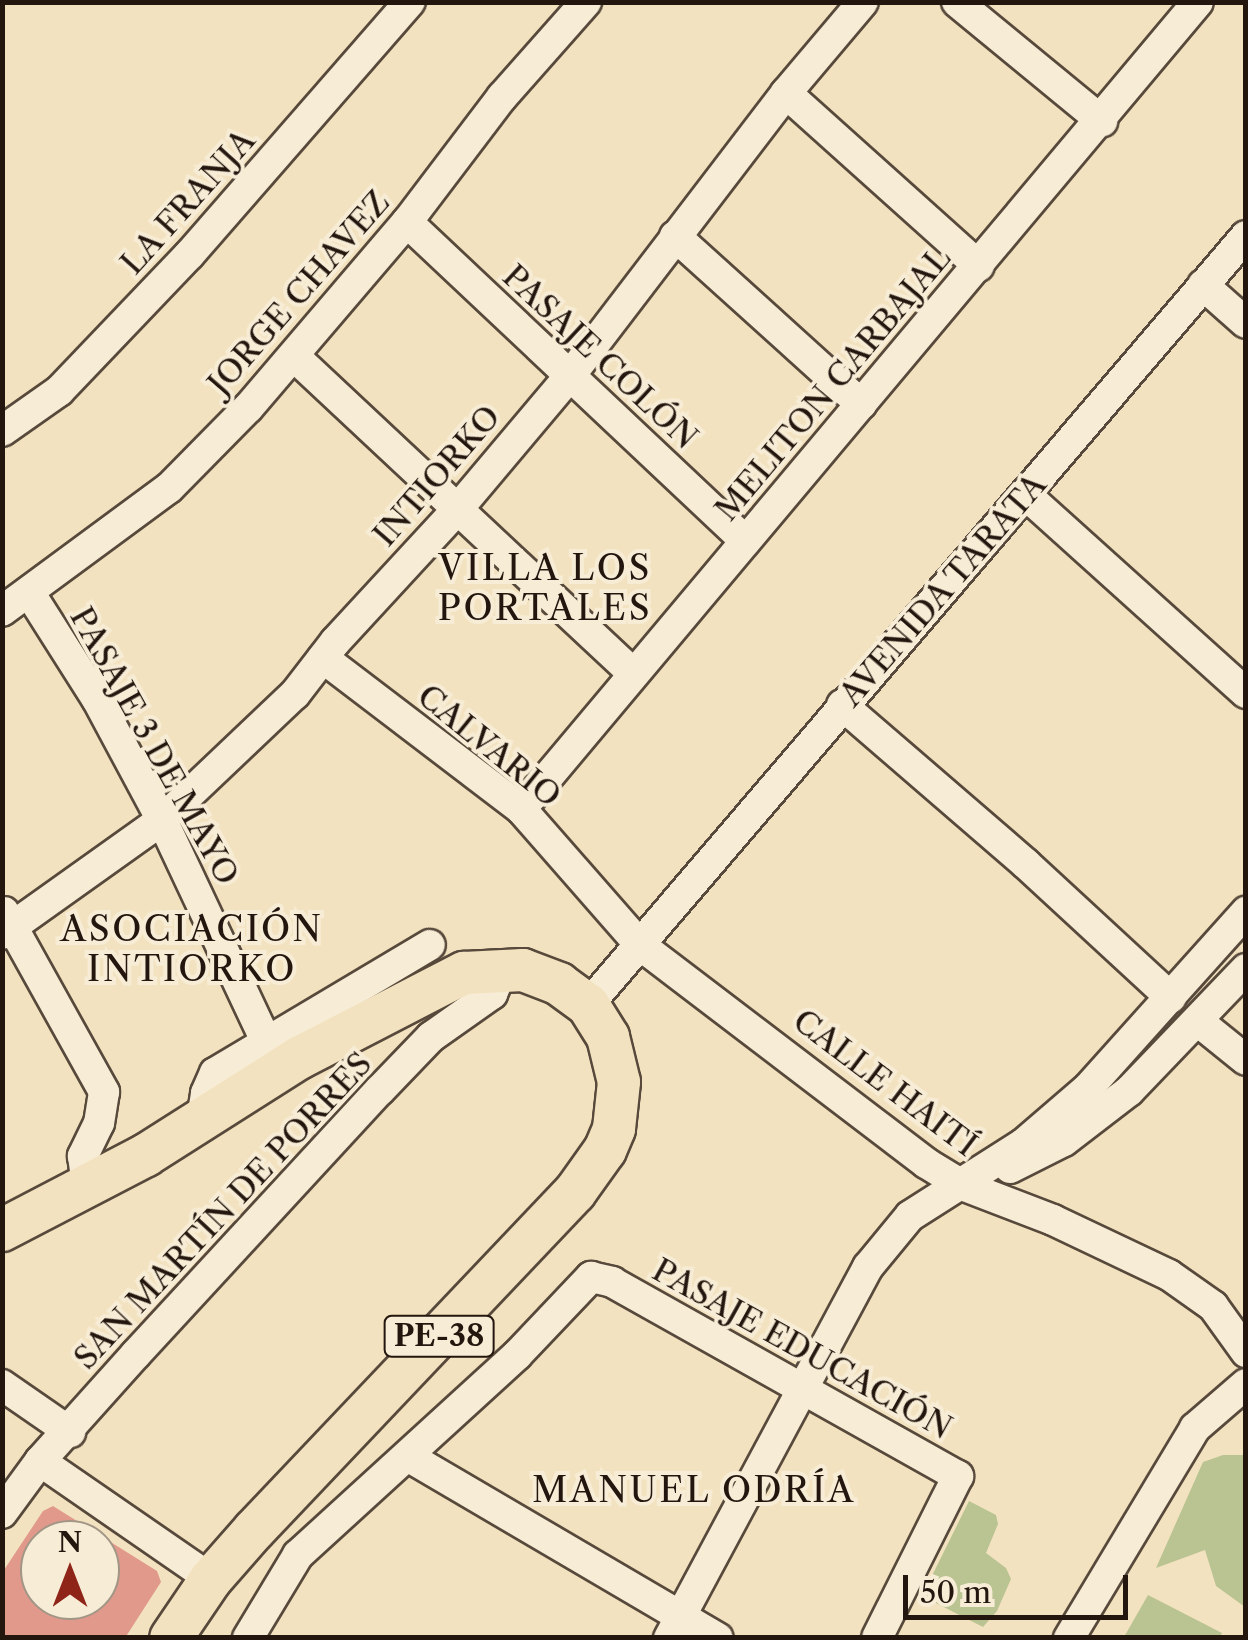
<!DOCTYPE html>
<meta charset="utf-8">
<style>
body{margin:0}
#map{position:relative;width:1248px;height:1640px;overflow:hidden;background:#f3e2bf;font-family:"Libre Caslon Text",serif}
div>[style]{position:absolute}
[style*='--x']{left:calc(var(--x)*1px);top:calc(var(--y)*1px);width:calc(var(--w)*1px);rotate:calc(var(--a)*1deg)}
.green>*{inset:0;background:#bac392}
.building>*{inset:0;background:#e0998b}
.roads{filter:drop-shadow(2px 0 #57493b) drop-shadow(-2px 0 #57493b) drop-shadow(0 2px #57493b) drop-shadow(0 -2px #57493b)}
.minor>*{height:30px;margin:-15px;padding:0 15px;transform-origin:15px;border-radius:15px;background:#f7ecd5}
.highway>*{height:42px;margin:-21px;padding:0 21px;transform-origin:21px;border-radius:21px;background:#f3e2bf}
span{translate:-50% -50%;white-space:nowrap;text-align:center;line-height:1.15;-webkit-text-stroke:8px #f7ecd5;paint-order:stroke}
.shield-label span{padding:2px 8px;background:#f7ecd5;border:2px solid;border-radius:8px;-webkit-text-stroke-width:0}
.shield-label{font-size:30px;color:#23160f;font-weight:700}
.street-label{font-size:32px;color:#23160f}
.neighbourhood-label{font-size:35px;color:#23160f;letter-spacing:2.5px}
.frame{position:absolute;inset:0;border:5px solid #23160f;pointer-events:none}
.north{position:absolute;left:20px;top:1520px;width:100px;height:100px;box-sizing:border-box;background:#f7ecd5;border:2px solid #a29686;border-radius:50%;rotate:0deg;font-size:28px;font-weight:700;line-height:40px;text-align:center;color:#23160f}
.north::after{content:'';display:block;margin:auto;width:35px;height:45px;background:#8f2418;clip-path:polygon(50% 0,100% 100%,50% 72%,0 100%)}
.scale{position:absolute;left:903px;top:1575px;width:225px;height:45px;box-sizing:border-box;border:5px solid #23160f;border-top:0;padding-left:12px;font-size:30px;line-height:35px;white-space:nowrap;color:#23160f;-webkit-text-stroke:8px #f7ecd5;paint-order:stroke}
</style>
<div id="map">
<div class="green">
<div style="clip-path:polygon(1223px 1455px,1245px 1455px,1245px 1607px,1216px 1586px,1205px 1550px,1156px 1568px,1203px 1462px)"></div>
<div style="clip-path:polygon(969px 1501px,996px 1515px,998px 1524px,986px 1553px,1006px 1568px,1011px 1579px,997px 1611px,983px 1627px,922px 1596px)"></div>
<div style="clip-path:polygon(1148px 1595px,1222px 1633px,1219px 1638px,1124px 1637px)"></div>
</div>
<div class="building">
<div style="clip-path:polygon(evenodd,53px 1506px,157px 1571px,161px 1582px,125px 1638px,2px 1638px,2px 1573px,43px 1511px,53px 1506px,40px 1540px,100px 1540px,100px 1600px,40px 1600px,40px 1540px)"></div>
</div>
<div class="roads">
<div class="minor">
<div style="--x:957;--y:2;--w:188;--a:39.4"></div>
<div style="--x:786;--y:93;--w:259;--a:41.9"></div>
<div style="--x:407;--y:222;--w:465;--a:43.3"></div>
<div style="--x:675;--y:236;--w:251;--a:42.1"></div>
<div style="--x:1203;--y:285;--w:57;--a:41.5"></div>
<div style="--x:295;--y:357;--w:463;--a:43.1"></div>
<div style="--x:2;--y:431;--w:70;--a:-35.1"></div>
<div style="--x:59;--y:391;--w:188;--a:-46.3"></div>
<div style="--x:189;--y:255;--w:336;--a:-48.9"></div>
<div style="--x:1026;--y:495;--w:296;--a:42"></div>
<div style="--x:29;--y:592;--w:127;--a:57.6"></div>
<div style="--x:97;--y:699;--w:137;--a:61.8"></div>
<div style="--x:162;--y:820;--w:246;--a:64.8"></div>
<div style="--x:2;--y:611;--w:207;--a:-36.4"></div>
<div style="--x:169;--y:488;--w:112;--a:-45.4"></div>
<div style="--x:248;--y:408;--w:245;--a:-49.5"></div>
<div style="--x:407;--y:222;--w:157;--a:-52.8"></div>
<div style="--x:502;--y:97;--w:127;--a:-48.5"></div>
<div style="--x:323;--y:658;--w:249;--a:37.3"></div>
<div style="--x:521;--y:809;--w:181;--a:48.8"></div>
<div style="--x:640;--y:945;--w:360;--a:37.3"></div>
<div style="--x:926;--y:1163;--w:42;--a:31.4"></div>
<div style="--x:962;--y:1185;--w:97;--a:21"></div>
<div style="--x:1053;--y:1220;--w:128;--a:25.4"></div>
<div style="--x:1169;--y:1275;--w:54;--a:35.2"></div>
<div style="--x:1213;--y:1306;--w:57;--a:54.3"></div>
<div style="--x:842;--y:705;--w:243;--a:40.8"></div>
<div style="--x:1026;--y:864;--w:197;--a:42.7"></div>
<div style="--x:521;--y:809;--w:1053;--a:-50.01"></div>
<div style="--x:4;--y:912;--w:206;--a:60.9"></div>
<div style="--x:104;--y:1092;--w:31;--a:99"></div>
<div style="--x:99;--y:1123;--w:37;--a:116"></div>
<div style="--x:83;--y:1156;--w:29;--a:82"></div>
<div style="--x:2;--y:934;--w:196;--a:-35.5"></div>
<div style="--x:162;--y:820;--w:183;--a:-43.5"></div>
<div style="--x:295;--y:694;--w:66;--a:-52.4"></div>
<div style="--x:335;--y:642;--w:178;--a:-47.3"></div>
<div style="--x:456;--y:511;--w:175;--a:-49.9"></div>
<div style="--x:569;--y:377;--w:357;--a:-52.6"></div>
<div style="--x:786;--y:93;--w:119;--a:-49.8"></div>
<div style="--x:588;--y:1005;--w:1012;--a:-49.45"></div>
<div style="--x:1199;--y:1022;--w:60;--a:39"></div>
<div style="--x:202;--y:1119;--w:26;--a:-81"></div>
<div style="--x:206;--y:1093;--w:22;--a:-66"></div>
<div style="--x:215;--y:1073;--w:250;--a:-30.8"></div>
<div style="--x:1010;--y:1168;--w:60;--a:-26.6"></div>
<div style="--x:1064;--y:1141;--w:82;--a:-37.6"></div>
<div style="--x:1129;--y:1091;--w:169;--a:-46.2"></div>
<div style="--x:2;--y:1385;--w:83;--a:34.7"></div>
<div style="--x:409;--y:1457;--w:358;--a:30.4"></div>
<div style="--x:40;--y:1461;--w:208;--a:34.6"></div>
<div style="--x:2;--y:1513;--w:64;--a:-53.8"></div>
<div style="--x:40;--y:1461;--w:144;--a:-48.1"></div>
<div style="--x:136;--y:1354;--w:359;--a:-47.3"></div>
<div style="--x:380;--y:1090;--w:74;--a:-46.1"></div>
<div style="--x:431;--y:1037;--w:75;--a:-35.2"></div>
<div style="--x:492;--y:994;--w:28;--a:-67"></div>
<div style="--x:248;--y:1638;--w:97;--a:-58.9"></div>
<div style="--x:298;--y:1555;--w:297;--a:-42.4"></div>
<div style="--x:517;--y:1355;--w:108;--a:-46.5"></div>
<div style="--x:591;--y:1277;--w:22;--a:13"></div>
<div style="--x:612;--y:1282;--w:397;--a:29.3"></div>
<div style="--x:958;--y:1476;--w:181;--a:116.6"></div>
<div style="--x:669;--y:1638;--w:421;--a:-61.8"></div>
<div style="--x:868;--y:1267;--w:66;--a:-50.5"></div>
<div style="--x:910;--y:1216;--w:134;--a:-32.5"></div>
<div style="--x:1023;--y:1144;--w:86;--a:-40.7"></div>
<div style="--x:1088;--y:1088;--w:237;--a:-48.1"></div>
<div style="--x:1069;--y:1638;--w:245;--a:-59"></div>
<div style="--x:1195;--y:1428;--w:67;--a:-40.8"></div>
</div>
<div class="highway">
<div style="--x:2;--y:1230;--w:162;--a:-27.5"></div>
<div style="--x:146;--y:1155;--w:181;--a:-32.4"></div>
<div style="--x:299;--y:1058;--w:186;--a:-27.3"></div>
<div style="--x:464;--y:973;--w:59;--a:-2.9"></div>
<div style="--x:523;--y:970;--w:39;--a:21"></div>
<div style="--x:559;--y:984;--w:36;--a:36"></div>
<div style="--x:588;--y:1005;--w:38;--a:58"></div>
<div style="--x:608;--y:1037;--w:46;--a:76.3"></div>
<div style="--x:619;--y:1082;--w:47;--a:96.1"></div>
<div style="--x:614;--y:1129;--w:23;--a:113"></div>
<div style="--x:605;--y:1150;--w:52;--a:125.5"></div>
<div style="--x:575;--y:1192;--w:465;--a:133.5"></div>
<div style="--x:255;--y:1529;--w:67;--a:131.3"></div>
<div style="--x:211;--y:1579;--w:71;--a:124.1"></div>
</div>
</div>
<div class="shield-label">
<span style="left:439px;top:1336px">PE-38</span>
</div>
<div class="street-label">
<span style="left:188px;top:202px;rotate:-48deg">LA FRANJA</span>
<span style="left:299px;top:293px;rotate:-49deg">JORGE CHAVEZ</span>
<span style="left:600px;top:357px;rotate:43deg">PASAJE COLÓN</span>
<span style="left:833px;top:384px;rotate:-50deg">MELITON CARBAJAL</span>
<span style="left:437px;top:476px;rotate:-49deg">INTIORKO</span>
<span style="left:943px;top:590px;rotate:-49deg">AVENIDA TARATA</span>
<span style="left:154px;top:746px;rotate:61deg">PASAJE 3 DE MAYO</span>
<span style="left:489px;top:746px;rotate:39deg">CALVARIO</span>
<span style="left:885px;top:1083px;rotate:37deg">CALLE HAITÍ</span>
<span style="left:223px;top:1211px;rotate:-47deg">SAN MARTÍN DE PORRES</span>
<span style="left:802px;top:1349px;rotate:29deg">PASAJE EDUCACIÓN</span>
</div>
<div class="neighbourhood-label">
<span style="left:545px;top:588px">VILLA LOS<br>PORTALES</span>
<span style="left:192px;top:949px">ASOCIACIÓN<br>INTIORKO</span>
<span style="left:694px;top:1490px">MANUEL ODRÍA</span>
</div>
<div class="frame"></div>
<div class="north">N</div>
<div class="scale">50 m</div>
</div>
